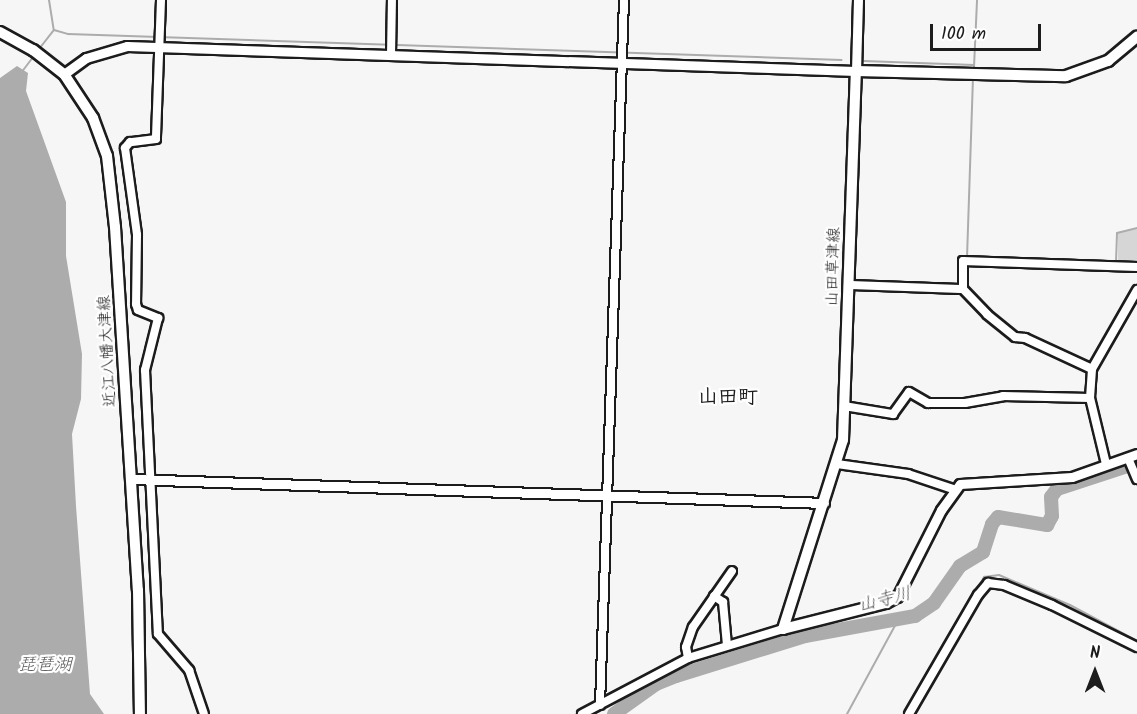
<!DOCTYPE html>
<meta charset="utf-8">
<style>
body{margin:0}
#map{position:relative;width:1137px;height:714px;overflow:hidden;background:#f6f6f6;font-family:Kalam,"Klee One",sans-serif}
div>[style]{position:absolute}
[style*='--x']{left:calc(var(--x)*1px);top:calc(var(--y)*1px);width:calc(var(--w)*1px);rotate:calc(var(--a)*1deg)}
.green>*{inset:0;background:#d6d6d6}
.water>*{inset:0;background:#acacac}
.stream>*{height:2px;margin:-1px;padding:0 1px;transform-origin:1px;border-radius:1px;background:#acacac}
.river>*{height:14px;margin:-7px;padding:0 7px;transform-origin:7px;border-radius:7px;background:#acacac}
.roads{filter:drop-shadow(2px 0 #1c1c1c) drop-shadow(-2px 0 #1c1c1c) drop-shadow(0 2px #1c1c1c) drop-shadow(0 -2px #1c1c1c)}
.minor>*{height:8px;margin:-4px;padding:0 4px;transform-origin:4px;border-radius:4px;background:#fff}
.tertiary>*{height:9px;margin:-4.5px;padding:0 4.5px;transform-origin:4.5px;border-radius:4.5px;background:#fff}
.secondary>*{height:10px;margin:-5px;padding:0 5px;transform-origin:5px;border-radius:5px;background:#fff}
span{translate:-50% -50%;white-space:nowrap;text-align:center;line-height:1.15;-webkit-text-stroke:4.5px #fff;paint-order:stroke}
.street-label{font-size:16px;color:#1c1c1c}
.water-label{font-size:18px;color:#5d5d5d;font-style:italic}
.quarter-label{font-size:20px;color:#1c1c1c;font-weight:700}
.north{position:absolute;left:1065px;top:642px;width:60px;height:60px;-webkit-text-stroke:4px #fff;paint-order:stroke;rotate:0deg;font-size:16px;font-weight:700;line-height:24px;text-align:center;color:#1c1c1c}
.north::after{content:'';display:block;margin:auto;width:21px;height:27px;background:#1c1c1c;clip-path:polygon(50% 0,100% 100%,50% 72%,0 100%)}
.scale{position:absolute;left:930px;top:24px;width:111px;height:27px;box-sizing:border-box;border:3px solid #1c1c1c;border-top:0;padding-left:8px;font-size:18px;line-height:21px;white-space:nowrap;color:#1c1c1c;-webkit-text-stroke:4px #fff;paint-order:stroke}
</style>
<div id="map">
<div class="green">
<div style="clip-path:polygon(1137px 228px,1137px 264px,1118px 263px,1118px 232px)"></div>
</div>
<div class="water">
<div style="clip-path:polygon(17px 66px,28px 73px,26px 91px,66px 202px,66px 256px,82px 354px,81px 399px,72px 434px,76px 506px,90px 694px,104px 714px,0 714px,0 78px)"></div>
</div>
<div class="stream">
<div style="--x:49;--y:0;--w:30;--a:81"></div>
<div style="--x:54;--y:30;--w:15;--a:16"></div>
<div style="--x:68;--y:34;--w:774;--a:1.92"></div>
<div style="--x:39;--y:49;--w:24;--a:-52"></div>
<div style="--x:864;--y:61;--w:110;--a:2.1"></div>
<div style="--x:974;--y:67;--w:67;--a:-87.4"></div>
<div style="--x:21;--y:73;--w:21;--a:-53"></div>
<div style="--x:967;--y:258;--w:178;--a:-88.1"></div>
<div style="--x:1116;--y:262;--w:29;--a:-88"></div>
<div style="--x:1117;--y:233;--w:21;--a:-14"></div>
<div style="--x:847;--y:714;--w:107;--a:-61.5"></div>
<div style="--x:904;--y:714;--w:159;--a:-59.7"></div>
<div style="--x:984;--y:577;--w:15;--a:-8"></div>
<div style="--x:999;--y:575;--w:77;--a:22.9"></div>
<div style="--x:1070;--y:605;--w:76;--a:28.2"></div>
</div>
<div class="river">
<div style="--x:614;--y:714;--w:52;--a:-35.5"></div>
<div style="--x:656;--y:684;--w:22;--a:-22"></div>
<div style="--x:676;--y:676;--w:135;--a:-17.2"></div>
<div style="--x:805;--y:636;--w:112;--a:-10.3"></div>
<div style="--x:915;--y:616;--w:23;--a:-34"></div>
<div style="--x:934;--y:603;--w:45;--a:-54.9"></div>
<div style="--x:960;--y:566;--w:27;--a:-31"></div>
<div style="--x:983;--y:552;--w:29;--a:-72"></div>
<div style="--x:992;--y:524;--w:9;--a:-49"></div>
<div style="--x:998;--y:517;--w:50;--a:9.3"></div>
<div style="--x:1047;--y:525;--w:10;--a:-61"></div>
<div style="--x:1052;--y:516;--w:19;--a:-93"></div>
<div style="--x:1051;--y:497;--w:10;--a:-53"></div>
<div style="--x:1057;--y:489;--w:84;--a:-18"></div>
</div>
<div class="roads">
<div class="minor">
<div style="--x:161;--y:0;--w:139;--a:92.1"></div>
<div style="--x:156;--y:139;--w:26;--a:173"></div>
<div style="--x:130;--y:142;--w:8;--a:130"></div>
<div style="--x:125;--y:148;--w:88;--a:82.1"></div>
<div style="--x:137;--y:235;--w:69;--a:90.8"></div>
<div style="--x:136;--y:304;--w:6;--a:72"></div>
<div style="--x:138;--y:310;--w:22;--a:22"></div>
<div style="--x:158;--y:318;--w:54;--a:104"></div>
<div style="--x:145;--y:370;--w:264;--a:87.2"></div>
<div style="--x:158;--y:634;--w:48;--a:49.3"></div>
<div style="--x:189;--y:670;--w:46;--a:71.2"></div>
<div style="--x:391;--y:55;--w:55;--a:-89"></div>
<div style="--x:848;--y:285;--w:115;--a:2"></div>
<div style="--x:1092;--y:369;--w:74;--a:-155.2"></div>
<div style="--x:1025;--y:338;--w:10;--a:-174"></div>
<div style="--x:1015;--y:337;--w:36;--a:-141"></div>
<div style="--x:987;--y:314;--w:35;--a:-134"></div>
<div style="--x:963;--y:289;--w:28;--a:-90"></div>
<div style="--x:963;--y:261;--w:174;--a:2"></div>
<div style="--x:844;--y:406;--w:50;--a:9.3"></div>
<div style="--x:893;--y:414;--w:27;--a:-54"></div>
<div style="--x:909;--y:392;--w:22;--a:30"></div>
<div style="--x:928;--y:403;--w:37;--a:0"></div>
<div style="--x:965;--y:403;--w:39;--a:-10"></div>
<div style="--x:1003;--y:396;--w:87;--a:1.3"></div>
<div style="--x:1128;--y:458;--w:23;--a:67"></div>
<div style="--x:837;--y:464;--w:72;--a:8"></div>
<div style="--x:908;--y:474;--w:47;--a:18.4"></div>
<div style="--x:1106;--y:464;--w:68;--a:-103.6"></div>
<div style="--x:1090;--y:398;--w:29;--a:-86"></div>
<div style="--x:1092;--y:369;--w:91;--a:-60.3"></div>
<div style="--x:714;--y:596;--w:11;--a:34"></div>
<div style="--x:723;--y:602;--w:43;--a:84.7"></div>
<div style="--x:688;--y:658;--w:11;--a:-100"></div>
<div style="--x:686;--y:647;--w:21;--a:-71"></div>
<div style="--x:693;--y:627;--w:68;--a:-55.1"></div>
<div style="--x:600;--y:705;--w:705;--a:-88.05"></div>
<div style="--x:582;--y:714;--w:120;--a:-27.8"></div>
<div style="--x:688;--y:658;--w:99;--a:-17"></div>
<div style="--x:909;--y:714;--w:138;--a:-59.9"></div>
<div style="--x:978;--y:595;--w:16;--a:-50"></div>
<div style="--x:988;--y:583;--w:16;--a:7"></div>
<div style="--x:1004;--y:585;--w:52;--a:22.6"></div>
<div style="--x:1052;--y:605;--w:95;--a:26.3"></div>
</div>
<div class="tertiary">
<div style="--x:64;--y:74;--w:27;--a:-36"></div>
<div style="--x:86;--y:58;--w:43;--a:-16.3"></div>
<div style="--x:127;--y:46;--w:729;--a:1.96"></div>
<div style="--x:856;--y:71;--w:71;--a:-88.4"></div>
<div style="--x:131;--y:479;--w:693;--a:1.98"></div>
<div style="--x:897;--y:597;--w:97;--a:-63.2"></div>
<div style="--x:941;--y:510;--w:32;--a:-54"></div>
<div style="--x:960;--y:484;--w:112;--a:-3.6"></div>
<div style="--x:1072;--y:477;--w:69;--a:-19.5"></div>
</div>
<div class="secondary">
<div style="--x:0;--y:32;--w:38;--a:29"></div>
<div style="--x:33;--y:50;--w:39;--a:38"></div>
<div style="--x:64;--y:74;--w:53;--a:56.6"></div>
<div style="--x:93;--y:118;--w:40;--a:69.8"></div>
<div style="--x:107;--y:156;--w:71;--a:83.6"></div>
<div style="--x:115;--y:227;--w:364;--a:86.4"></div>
<div style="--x:138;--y:590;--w:124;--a:89.1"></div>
<div style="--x:783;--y:629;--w:198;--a:-72.4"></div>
<div style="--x:843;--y:440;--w:369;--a:-88"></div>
<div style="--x:856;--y:71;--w:210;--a:1.4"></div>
<div style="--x:1066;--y:76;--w:45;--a:-19.7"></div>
<div style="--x:1108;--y:61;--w:38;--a:-40"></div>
<div style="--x:783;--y:629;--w:106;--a:-14.2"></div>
<div style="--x:886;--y:603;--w:13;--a:-29"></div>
</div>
</div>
<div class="street-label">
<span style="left:834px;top:267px;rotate:-88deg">山田草津線</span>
<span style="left:108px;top:351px;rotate:-93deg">近江八幡大津線</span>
</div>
<div class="water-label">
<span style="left:885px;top:601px;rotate:-14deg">山寺川</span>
<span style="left:45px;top:666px">琵琶湖</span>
</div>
<div class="quarter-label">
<span style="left:728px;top:398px">山田町</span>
</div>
<div class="north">N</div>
<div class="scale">100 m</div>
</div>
